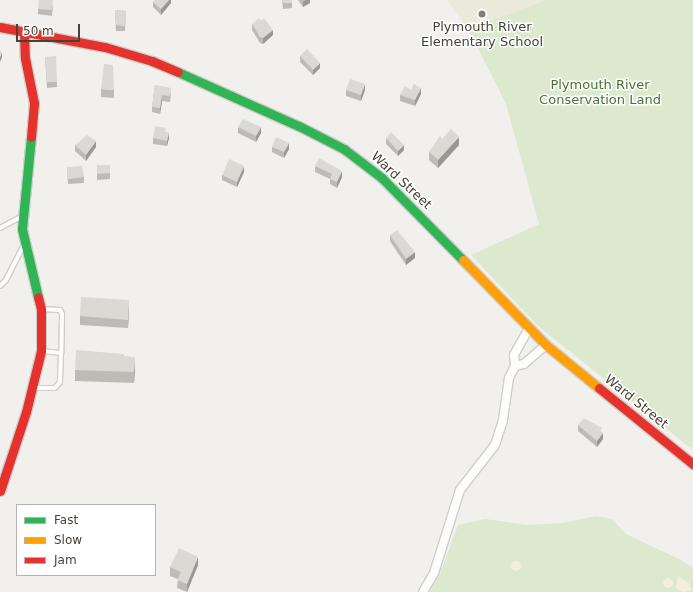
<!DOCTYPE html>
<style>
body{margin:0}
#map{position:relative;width:693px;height:592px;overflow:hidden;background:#f1f0ec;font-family:"DejaVu Sans",sans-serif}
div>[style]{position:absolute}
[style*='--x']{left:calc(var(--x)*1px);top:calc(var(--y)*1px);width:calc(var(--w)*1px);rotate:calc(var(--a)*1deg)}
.education>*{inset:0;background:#ebe8dc}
.green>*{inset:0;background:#dde9ce}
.sand>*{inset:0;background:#f3efd9}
.round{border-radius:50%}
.roads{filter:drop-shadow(1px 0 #cfceca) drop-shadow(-1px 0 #cfceca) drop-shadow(0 1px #cfceca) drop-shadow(0 -1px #cfceca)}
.lane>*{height:4px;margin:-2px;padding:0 2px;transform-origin:2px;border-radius:2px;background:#fdfdfc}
.street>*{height:8px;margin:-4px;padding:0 4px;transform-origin:4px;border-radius:4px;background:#fdfdfc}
.fast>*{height:9px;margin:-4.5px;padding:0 4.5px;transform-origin:4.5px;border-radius:4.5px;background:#30b455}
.slow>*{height:9px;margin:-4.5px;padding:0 4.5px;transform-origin:4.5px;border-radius:4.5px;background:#ff9f0a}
.jam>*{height:9px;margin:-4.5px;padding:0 4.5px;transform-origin:4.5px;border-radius:4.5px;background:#e5322d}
.wall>*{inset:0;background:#bcbbb6}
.shaded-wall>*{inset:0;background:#999894}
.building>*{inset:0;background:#dbd9d4}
.dots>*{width:11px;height:11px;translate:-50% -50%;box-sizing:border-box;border:2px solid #fff;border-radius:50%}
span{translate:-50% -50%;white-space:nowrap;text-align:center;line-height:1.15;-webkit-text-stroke:3px #fff;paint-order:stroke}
.poi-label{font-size:13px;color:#474238}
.park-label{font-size:13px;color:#457430}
.street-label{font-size:13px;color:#474238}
.legend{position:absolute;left:16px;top:504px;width:140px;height:72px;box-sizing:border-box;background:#fff;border:1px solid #b5b3af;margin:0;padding:5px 7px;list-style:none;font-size:12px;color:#474238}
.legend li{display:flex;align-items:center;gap:8px;height:20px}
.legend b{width:20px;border:1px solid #b5b3af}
.scale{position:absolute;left:16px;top:24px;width:64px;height:18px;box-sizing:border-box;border:2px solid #474238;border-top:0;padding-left:5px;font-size:12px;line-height:14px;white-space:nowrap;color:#474238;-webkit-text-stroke:3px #fff;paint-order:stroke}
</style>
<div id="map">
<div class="education">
<div style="clip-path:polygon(447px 0,546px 0,468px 29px)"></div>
</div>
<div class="green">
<div style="clip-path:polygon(546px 0,693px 0,693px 450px,538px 326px,471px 255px,539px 224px,506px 104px,468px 29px)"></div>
<div style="clip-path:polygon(596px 516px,612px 519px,626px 534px,681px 560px,693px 568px,693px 592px,430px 592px,440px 573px,458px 525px,485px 519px,527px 525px,562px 523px)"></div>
</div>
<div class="sand">
<div class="round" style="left:511px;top:561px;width:10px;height:10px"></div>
<div style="clip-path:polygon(678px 576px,689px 583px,692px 590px,682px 592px,676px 587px)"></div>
<div class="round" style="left:663px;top:578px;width:10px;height:10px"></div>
</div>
<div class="roads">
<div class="lane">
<div style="--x:0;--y:228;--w:24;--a:-28"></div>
<div style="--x:0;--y:286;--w:8;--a:-45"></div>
<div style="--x:6;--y:280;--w:39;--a:-63"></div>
<div style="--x:42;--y:309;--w:18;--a:3"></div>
<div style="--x:60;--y:310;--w:4;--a:63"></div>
<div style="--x:62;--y:314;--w:39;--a:91"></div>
<div style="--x:33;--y:388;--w:22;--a:0"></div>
<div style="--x:55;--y:388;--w:8;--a:-50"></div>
<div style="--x:60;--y:382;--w:29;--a:-88"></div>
<div style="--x:61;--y:353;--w:18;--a:-174"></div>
</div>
<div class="street">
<div style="--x:515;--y:366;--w:9;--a:-13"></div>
<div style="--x:524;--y:364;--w:29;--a:-41"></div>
<div style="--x:423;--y:592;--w:22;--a:-60"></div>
<div style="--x:434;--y:573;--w:87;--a:-72.6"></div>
<div style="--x:460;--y:490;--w:57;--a:-52.1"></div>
<div style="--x:495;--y:445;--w:26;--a:-72"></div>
<div style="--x:503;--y:420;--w:42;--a:-81.9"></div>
<div style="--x:509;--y:378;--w:13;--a:-63"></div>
<div style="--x:515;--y:366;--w:11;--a:-95"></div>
<div style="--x:514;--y:355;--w:31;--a:-61"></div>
</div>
<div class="fast">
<div style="--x:178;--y:72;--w:133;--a:24.1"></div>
<div style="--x:299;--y:126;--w:51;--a:27.1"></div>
<div style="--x:344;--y:149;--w:48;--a:37.3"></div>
<div style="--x:382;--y:178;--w:115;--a:45.4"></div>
<div style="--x:31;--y:137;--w:92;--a:95.6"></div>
<div style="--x:22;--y:229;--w:70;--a:76.8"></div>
</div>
<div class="slow">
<div style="--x:463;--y:260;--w:119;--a:45.7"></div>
<div style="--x:546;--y:345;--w:68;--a:39.1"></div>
</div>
<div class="jam">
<div style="--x:0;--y:27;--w:107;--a:10.8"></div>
<div style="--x:105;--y:47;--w:49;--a:16.6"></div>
<div style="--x:152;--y:61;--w:28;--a:23"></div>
<div style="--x:24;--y:33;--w:25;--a:88"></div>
<div style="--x:25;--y:58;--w:46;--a:78.7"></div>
<div style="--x:34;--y:103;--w:34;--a:95"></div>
<div style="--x:599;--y:388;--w:121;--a:39"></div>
<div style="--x:0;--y:491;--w:83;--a:-71.8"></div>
<div style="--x:26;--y:412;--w:63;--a:-76.2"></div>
<div style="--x:41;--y:351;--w:42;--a:-90"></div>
<div style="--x:41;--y:309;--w:12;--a:-104"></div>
</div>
</div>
<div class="wall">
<div style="clip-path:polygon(171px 0,171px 3px,161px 15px,153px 7px,153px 2px)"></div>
<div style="clip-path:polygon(282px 0,292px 0,292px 8px,283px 9px)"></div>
<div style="clip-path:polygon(298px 0,310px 0,310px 3px,303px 7px)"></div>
<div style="clip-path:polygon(53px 6px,52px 16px,38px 14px,38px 9px)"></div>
<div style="clip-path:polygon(115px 10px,126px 11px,125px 31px,116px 31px)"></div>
<div style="clip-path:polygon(252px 24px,273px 35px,263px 44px,260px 43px,252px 30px)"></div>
<div style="clip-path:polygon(300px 56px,320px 68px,313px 75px,300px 62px)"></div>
<div style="clip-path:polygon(45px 57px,57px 82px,57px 87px,47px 88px)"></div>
<div style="clip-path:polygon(155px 85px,171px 93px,170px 102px,162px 101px,160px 114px,152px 112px,152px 107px)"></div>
<div style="clip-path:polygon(101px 89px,114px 90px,114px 98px,101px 97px)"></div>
<div style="clip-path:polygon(346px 90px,365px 90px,361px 101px,346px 96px)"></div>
<div style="clip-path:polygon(411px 90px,421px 94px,415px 106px,400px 101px,400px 95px)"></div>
<div style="clip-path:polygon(238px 127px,261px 133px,256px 142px,238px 133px)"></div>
<div style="clip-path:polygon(166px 132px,169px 138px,167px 146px,153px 144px,153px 138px)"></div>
<div style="clip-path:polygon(386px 138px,404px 150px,398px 156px,386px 144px)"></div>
<div style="clip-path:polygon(442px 139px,459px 145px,438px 168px,429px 160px,429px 152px)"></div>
<div style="clip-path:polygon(75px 145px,96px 147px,86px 161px,75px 151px)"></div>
<div style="clip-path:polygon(272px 147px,289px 149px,284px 158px,272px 152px)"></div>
<div style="clip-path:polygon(97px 165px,110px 165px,110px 179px,97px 180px)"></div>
<div style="clip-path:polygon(315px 166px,342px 177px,337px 188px,330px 184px,330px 179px,315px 172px)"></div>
<div style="clip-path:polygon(67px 167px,84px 177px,84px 183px,68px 184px)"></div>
<div style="clip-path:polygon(244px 172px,237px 187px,222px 180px,222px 175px)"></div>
<div style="clip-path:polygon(390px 235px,415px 258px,406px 265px,390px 241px)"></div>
<div style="clip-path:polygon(129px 309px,128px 328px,80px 325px,80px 316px)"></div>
<div style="clip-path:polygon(135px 368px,134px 383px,75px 381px,75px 370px)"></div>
<div style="clip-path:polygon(578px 425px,602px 432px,603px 439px,597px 447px,578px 431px)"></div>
<div style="clip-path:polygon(198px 565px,187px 592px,177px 588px,178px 579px,170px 576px,170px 567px)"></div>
</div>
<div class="shaded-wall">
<div style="clip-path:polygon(169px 0,171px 0,171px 3px,161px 15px,161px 9px)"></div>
<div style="clip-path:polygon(306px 0,310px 0,310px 3px,303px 7px,303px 2px)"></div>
<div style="clip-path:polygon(273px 30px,273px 35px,263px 44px,263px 38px)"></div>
<div style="clip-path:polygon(2px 52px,2px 57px,0 62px,0 57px)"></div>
<div style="clip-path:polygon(320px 63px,320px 68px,313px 75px,313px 70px)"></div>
<div style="clip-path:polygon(365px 84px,365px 90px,361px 101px,361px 95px)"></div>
<div style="clip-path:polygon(421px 88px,421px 94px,415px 106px,415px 100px)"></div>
<div style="clip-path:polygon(162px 95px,162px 101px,160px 114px,160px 108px)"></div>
<div style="clip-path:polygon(261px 127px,261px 133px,256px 142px,256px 136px)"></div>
<div style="clip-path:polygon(169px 132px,169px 138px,167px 146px,167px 141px)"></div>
<div style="clip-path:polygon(459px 137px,459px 145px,438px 168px,438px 160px)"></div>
<div style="clip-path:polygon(96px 141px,96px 147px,86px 161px,86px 155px)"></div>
<div style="clip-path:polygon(289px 143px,289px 149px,284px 158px,284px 152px)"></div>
<div style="clip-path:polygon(404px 145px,404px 150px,398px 156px,398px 151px)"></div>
<div style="clip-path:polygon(244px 166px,244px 172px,237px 187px,237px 182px)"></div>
<div style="clip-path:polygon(342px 171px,342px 177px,337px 188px,337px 182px)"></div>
<div style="clip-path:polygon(415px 252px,415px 258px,406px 265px,406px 259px)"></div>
<div style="clip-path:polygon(129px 300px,129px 309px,128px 328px,128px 320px)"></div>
<div style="clip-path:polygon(135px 357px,135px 368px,134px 383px,134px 372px)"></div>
<div style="clip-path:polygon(603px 433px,603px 439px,597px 447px,597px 441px)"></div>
<div style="clip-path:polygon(198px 557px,198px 565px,187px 592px,187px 584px)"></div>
</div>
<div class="building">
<div style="clip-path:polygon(39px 0,53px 0,52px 10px,38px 9px)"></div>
<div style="clip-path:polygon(154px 0,169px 0,161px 9px,153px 2px)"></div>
<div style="clip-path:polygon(282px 0,292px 0,292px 3px,283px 3px)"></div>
<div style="clip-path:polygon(115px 10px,126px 11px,125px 26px,116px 25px)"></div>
<div style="clip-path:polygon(259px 18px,261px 21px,264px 18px,273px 30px,263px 38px,260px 37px,252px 24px)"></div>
<div style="clip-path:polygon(307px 49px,320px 63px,313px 70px,300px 56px)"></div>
<div style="clip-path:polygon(0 51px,2px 52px,0 57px)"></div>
<div style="clip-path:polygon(56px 56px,57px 82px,47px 82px,45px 57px)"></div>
<div style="clip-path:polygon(104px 64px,113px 65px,114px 90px,101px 89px)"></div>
<div style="clip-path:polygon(350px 79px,365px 84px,361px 95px,346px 90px)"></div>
<div style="clip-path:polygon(414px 84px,421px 88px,415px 100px,400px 95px,405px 86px,411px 90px)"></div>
<div style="clip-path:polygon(155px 85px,171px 88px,170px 96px,162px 95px,160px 108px,152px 107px)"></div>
<div style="clip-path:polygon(243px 119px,261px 127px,256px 136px,238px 127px)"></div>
<div style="clip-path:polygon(155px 126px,166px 128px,165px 132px,169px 132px,167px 141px,153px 138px)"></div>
<div style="clip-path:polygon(451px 129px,459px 137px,438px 160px,429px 152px,440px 136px,442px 139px)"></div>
<div style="clip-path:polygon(391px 132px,404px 145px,398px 151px,386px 138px)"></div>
<div style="clip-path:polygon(87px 135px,96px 141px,86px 155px,75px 145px)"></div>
<div style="clip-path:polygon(276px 137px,289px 143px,284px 152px,272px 147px)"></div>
<div style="clip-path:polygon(319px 158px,342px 171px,337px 182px,330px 179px,332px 174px,315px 166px)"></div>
<div style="clip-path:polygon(229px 159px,244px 166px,237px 182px,222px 175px)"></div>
<div style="clip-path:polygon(97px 165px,110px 165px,110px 173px,97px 174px)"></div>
<div style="clip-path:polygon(82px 166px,84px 177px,68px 179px,67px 167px)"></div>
<div style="clip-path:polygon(397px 230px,415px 252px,406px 259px,390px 235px)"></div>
<div style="clip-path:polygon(81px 297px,129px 300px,128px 320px,80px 316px)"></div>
<div style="clip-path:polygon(76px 350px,124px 354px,124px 356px,135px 357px,134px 372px,75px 370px)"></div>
<div style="clip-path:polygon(584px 418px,602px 428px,600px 431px,603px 433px,597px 441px,578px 425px)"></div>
<div style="clip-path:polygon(179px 548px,198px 557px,187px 584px,177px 580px,181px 572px,170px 567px)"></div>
</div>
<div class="dots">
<div style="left:482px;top:14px;background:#827f77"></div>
</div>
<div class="poi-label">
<span style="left:482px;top:35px">Plymouth River<br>Elementary School</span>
</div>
<div class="park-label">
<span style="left:600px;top:93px">Plymouth River<br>Conservation Land</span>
</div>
<div class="street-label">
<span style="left:401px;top:181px;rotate:43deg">Ward Street</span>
<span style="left:636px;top:402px;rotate:39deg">Ward Street</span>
</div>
<ul class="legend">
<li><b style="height:5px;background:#30b455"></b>Fast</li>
<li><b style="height:5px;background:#ff9f0a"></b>Slow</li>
<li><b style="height:5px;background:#e5322d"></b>Jam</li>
</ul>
<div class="scale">50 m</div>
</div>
